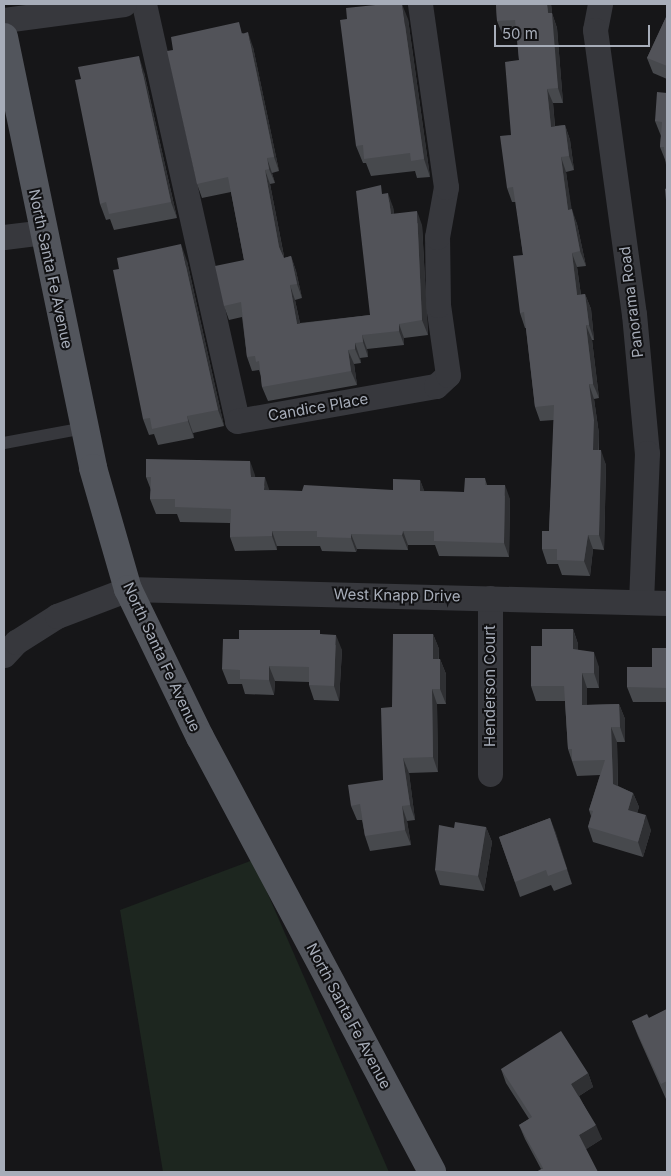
<!DOCTYPE html>
<style>
body{margin:0}
#map{position:relative;width:671px;height:1176px;overflow:hidden;background:#161618;font-family:Inter,sans-serif}
div>[style]{position:absolute}
[style*='--x']{left:calc(var(--x)*1px);top:calc(var(--y)*1px);width:calc(var(--w)*1px);rotate:calc(var(--a)*1deg)}
.green>*{inset:0;background:#1d261f}
.service>*{height:12px;margin:-6px;padding:0 6px;transform-origin:6px;border-radius:6px;background:#37383d}
.minor>*{height:25px;margin:-12.5px;padding:0 12.5px;transform-origin:12.5px;border-radius:12.5px;background:#37383d}
.primary>*{height:28px;margin:-14px;padding:0 14px;transform-origin:14px;border-radius:14px;background:#52555c}
.wall>*{inset:0;background:#47494d}
.shaded-wall>*{inset:0;background:#2f3033}
.building>*{inset:0;background:#525359}
span{translate:-50% -50%;white-space:nowrap;text-align:center;line-height:1.15;-webkit-text-stroke:4px #111113;paint-order:stroke}
.street-label{font-size:15px;color:#a7adb9}
.frame{position:absolute;inset:0;border:5px solid #a7adb9;pointer-events:none}
.scale{position:absolute;left:494px;top:25px;width:156px;height:22px;box-sizing:border-box;border:2px solid #a7adb9;border-top:0;padding-left:6px;font-size:15px;line-height:18px;white-space:nowrap;color:#a7adb9;-webkit-text-stroke:4px #111113;paint-order:stroke}
</style>
<div id="map">
<div class="green">
<div style="clip-path:polygon(253px 860px,389px 1172px,163px 1172px,120px 910px)"></div>
</div>
<div class="service">
<div style="--x:4;--y:443;--w:81;--a:-10.6"></div>
</div>
<div class="minor">
<div style="--x:144;--y:4;--w:427;--a:77.4"></div>
<div style="--x:237;--y:421;--w:202;--a:-10"></div>
<div style="--x:436;--y:386;--w:16;--a:-43"></div>
<div style="--x:448;--y:375;--w:71;--a:-98.1"></div>
<div style="--x:438;--y:305;--w:68;--a:-90.8"></div>
<div style="--x:437;--y:237;--w:51;--a:-79.8"></div>
<div style="--x:446;--y:187;--w:185;--a:-98.1"></div>
<div style="--x:600;--y:4;--w:26;--a:101"></div>
<div style="--x:595;--y:30;--w:287;--a:82.2"></div>
<div style="--x:634;--y:314;--w:140;--a:84.7"></div>
<div style="--x:647;--y:453;--w:149;--a:92.3"></div>
<div style="--x:4;--y:20;--w:121;--a:-7.6"></div>
<div style="--x:4;--y:237;--w:40;--a:-7.1"></div>
<div style="--x:490;--y:598;--w:176;--a:90"></div>
<div style="--x:4;--y:655;--w:18;--a:-47"></div>
<div style="--x:16;--y:642;--w:49;--a:-32.4"></div>
<div style="--x:57;--y:616;--w:76;--a:-20.8"></div>
<div style="--x:128;--y:589;--w:539;--a:1.49"></div>
</div>
<div class="primary">
<div style="--x:4;--y:37;--w:440;--a:78.3"></div>
<div style="--x:93;--y:468;--w:126;--a:73.9"></div>
<div style="--x:128;--y:589;--w:165;--a:64.1"></div>
<div style="--x:200;--y:737;--w:493;--a:61.9"></div>
</div>
<div class="wall">
<div style="clip-path:polygon(496px 4px,551px 4px,552px 13px,557px 28px,563px 103px,553px 103px,555px 126px,565px 125px,570px 140px,574px 170px,566px 172px,571px 209px,577px 224px,586px 266px,577px 267px,581px 295px,585px 294px,591px 309px,594px 340px,592px 340px,599px 398px,594px 399px,599px 434px,599px 450px,606px 465px,604px 550px,593px 549px,590px 576px,562px 575px,558px 564px,547px 564px,542px 549px,549px 531px,554px 420px,540px 421px,535px 407px,526px 328px,525px 328px,520px 313px,523px 255px,516px 202px,512px 202px,507px 188px,519px 60px,517px 35px,503px 36px,497px 21px)"></div>
<div style="clip-path:polygon(667px 15px,667px 79px,653px 73px,647px 58px)"></div>
<div style="clip-path:polygon(408px 19px,430px 177px,417px 178px,415px 171px,371px 176px,366px 163px,363px 163px,356px 146px)"></div>
<div style="clip-path:polygon(243px 33px,253px 47px,279px 171px,272px 173px,275px 183px,270px 184px,284px 256px,284px 258px,291px 256px,296px 271px,302px 298px,295px 300px,300px 323px,370px 315px,384px 194px,393px 207px,394px 214px,422px 225px,428px 335px,404px 338px,404px 345px,367px 349px,368px 357px,360px 358px,361px 363px,354px 364px,357px 385px,268px 401px,262px 387px,261px 376px,259px 370px,252px 371px,247px 357px,242px 317px,229px 320px,224px 306px,244px 260px,231px 192px,202px 198px,197px 184px,173px 50px)"></div>
<div style="clip-path:polygon(144px 72px,177px 218px,114px 230px,110px 219px,106px 220px,100px 204px)"></div>
<div style="clip-path:polygon(667px 93px,666px 162px,660px 147px,661px 136px,655px 121px)"></div>
<div style="clip-path:polygon(187px 261px,224px 426px,193px 433px,194px 438px,158px 445px,154px 434px,149px 435px,143px 419px)"></div>
<div style="clip-path:polygon(255px 475px,255px 477px,269px 490px,302px 491px,393px 490px,420px 480px,424px 491px,464px 492px,485px 478px,487px 485px,510px 499px,509px 557px,439px 556px,435px 545px,408px 545px,408px 550px,357px 549px,356px 552px,322px 551px,320px 546px,277px 546px,277px 550px,235px 551px,230px 537px,230px 523px,180px 522px,177px 514px,156px 514px,150px 499px,151px 490px,146px 477px)"></div>
<div style="clip-path:polygon(573px 629px,578px 644px,578px 650px,599px 667px,599px 688px,587px 688px,587px 705px,619px 704px,625px 719px,625px 742px,617px 742px,618px 786px,633px 793px,639px 807px,637px 813px,651px 830px,643px 857px,593px 842px,588px 827px,591px 816px,589px 810px,600px 775px,577px 776px,568px 749px,565px 701px,536px 701px,531px 686px,542px 646px)"></div>
<div style="clip-path:polygon(321px 634px,342px 650px,339px 701px,314px 700px,309px 685px,309px 682px,275px 681px,274px 695px,245px 694px,242px 684px,228px 684px,222px 669px,239px 639px)"></div>
<div style="clip-path:polygon(433px 634px,439px 649px,439px 659px,440px 659px,446px 674px,446px 704px,437px 704px,438px 772px,409px 773px,415px 820px,407px 821px,411px 845px,370px 851px,365px 836px,362px 820px,357px 820px,351px 806px,383px 780px)"></div>
<div style="clip-path:polygon(667px 648px,667px 702px,633px 702px,627px 687px,652px 667px)"></div>
<div style="clip-path:polygon(550px 818px,572px 884px,554px 891px,551px 885px,520px 897px,499px 837px)"></div>
<div style="clip-path:polygon(486px 827px,492px 842px,484px 891px,440px 885px,435px 870px,454px 828px)"></div>
<div style="clip-path:polygon(667px 1009px,667px 1099px,666px 1099px,638px 1036px,632px 1021px,649px 1018px)"></div>
<div style="clip-path:polygon(501px 1069px,588px 1073px,593px 1087px,579px 1096px,602px 1139px,586px 1149px,541px 1169px,525px 1139px,519px 1125px,529px 1119px,506px 1083px)"></div>
</div>
<div class="shaded-wall">
<div style="clip-path:polygon(402px 4px,408px 19px,430px 177px,424px 159px)"></div>
<div style="clip-path:polygon(547px 4px,551px 4px,552px 13px,557px 28px,563px 103px,558px 88px)"></div>
<div style="clip-path:polygon(248px 32px,253px 47px,279px 171px,274px 157px)"></div>
<div style="clip-path:polygon(139px 56px,144px 72px,177px 218px,171px 202px)"></div>
<div style="clip-path:polygon(547px 89px,553px 103px,556px 142px,551px 127px)"></div>
<div style="clip-path:polygon(565px 125px,570px 140px,574px 170px,569px 156px)"></div>
<div style="clip-path:polygon(561px 157px,566px 172px,574px 224px,568px 210px)"></div>
<div style="clip-path:polygon(267px 158px,272px 173px,275px 183px,269px 169px)"></div>
<div style="clip-path:polygon(265px 170px,270px 184px,285px 262px,279px 247px)"></div>
<div style="clip-path:polygon(388px 193px,393px 207px,396px 228px,391px 214px)"></div>
<div style="clip-path:polygon(572px 209px,577px 224px,586px 266px,580px 251px)"></div>
<div style="clip-path:polygon(417px 211px,422px 225px,428px 335px,422px 320px)"></div>
<div style="clip-path:polygon(181px 244px,187px 261px,224px 426px,218px 410px)"></div>
<div style="clip-path:polygon(572px 253px,577px 267px,583px 310px,577px 295px)"></div>
<div style="clip-path:polygon(291px 256px,296px 271px,302px 298px,297px 284px)"></div>
<div style="clip-path:polygon(290px 285px,295px 300px,303px 338px,297px 324px)"></div>
<div style="clip-path:polygon(585px 294px,591px 309px,594px 340px,589px 325px)"></div>
<div style="clip-path:polygon(399px 324px,404px 338px,404px 345px,399px 331px)"></div>
<div style="clip-path:polygon(586px 325px,592px 340px,599px 398px,593px 384px)"></div>
<div style="clip-path:polygon(362px 335px,367px 349px,368px 357px,363px 342px)"></div>
<div style="clip-path:polygon(355px 343px,360px 358px,361px 363px,355px 349px)"></div>
<div style="clip-path:polygon(348px 350px,354px 364px,357px 385px,351px 371px)"></div>
<div style="clip-path:polygon(589px 384px,594px 399px,599px 434px,598px 465px,593px 450px)"></div>
<div style="clip-path:polygon(187px 416px,193px 433px,194px 438px,188px 421px)"></div>
<div style="clip-path:polygon(601px 450px,606px 465px,604px 550px,599px 535px)"></div>
<div style="clip-path:polygon(250px 461px,255px 475px,257px 492px,251px 477px)"></div>
<div style="clip-path:polygon(265px 477px,270px 492px,264px 490px)"></div>
<div style="clip-path:polygon(420px 480px,426px 495px,420px 491px)"></div>
<div style="clip-path:polygon(505px 485px,510px 499px,509px 557px,504px 543px)"></div>
<div style="clip-path:polygon(272px 531px,277px 546px,277px 550px,272px 536px)"></div>
<div style="clip-path:polygon(403px 531px,408px 545px,408px 550px,402px 535px)"></div>
<div style="clip-path:polygon(351px 534px,357px 549px,356px 552px,351px 538px)"></div>
<div style="clip-path:polygon(588px 535px,593px 549px,590px 576px,584px 561px)"></div>
<div style="clip-path:polygon(573px 629px,578px 644px,578px 664px,573px 649px)"></div>
<div style="clip-path:polygon(433px 634px,439px 649px,438px 674px,433px 659px)"></div>
<div style="clip-path:polygon(336px 635px,342px 650px,339px 701px,334px 686px)"></div>
<div style="clip-path:polygon(594px 652px,599px 667px,599px 688px,594px 673px)"></div>
<div style="clip-path:polygon(440px 659px,446px 674px,446px 704px,440px 689px)"></div>
<div style="clip-path:polygon(269px 666px,275px 681px,274px 695px,269px 680px)"></div>
<div style="clip-path:polygon(582px 673px,587px 688px,587px 720px,582px 705px)"></div>
<div style="clip-path:polygon(432px 689px,437px 704px,438px 772px,433px 757px)"></div>
<div style="clip-path:polygon(619px 704px,625px 719px,625px 742px,620px 727px)"></div>
<div style="clip-path:polygon(611px 727px,617px 742px,618px 799px,613px 784px)"></div>
<div style="clip-path:polygon(403px 758px,409px 773px,415px 820px,410px 805px)"></div>
<div style="clip-path:polygon(633px 793px,639px 807px,633px 825px,628px 810px)"></div>
<div style="clip-path:polygon(402px 806px,407px 821px,411px 845px,405px 830px)"></div>
<div style="clip-path:polygon(646px 815px,651px 830px,643px 857px,638px 842px)"></div>
<div style="clip-path:polygon(550px 818px,556px 833px,572px 884px)"></div>
<div style="clip-path:polygon(486px 827px,492px 842px,484px 891px,478px 876px)"></div>
<div style="clip-path:polygon(588px 1073px,593px 1087px,576px 1098px,571px 1084px)"></div>
<div style="clip-path:polygon(596px 1125px,602px 1139px,585px 1150px,579px 1135px)"></div>
</div>
<div class="building">
<div style="clip-path:polygon(385px 4px,402px 4px,424px 159px,411px 161px,410px 153px,364px 159px,363px 145px,356px 146px,340px 20px,347px 19px,346px 8px)"></div>
<div style="clip-path:polygon(496px 4px,547px 4px,548px 13px,552px 13px,558px 88px,547px 89px,551px 127px,565px 125px,569px 156px,561px 157px,568px 210px,572px 209px,580px 251px,572px 253px,577px 295px,585px 294px,589px 325px,586px 325px,593px 384px,589px 384px,594px 420px,593px 450px,601px 450px,599px 535px,588px 535px,584px 561px,557px 560px,557px 549px,542px 549px,542px 531px,549px 531px,554px 405px,535px 407px,524px 312px,520px 313px,513px 256px,523px 255px,513px 187px,507px 188px,500px 136px,511px 135px,505px 62px,519px 60px,515px 20px,497px 21px)"></div>
<div style="clip-path:polygon(667px 15px,667px 66px,647px 58px)"></div>
<div style="clip-path:polygon(239px 22px,242px 34px,248px 32px,274px 157px,267px 158px,269px 169px,265px 170px,279px 247px,284px 258px,291px 256px,297px 284px,290px 285px,297px 324px,370px 315px,356px 191px,381px 185px,382px 194px,388px 193px,391px 214px,417px 211px,422px 320px,399px 324px,399px 331px,362px 335px,363px 342px,355px 343px,355px 349px,348px 350px,351px 371px,262px 387px,259px 361px,256px 362px,255px 356px,247px 357px,241px 302px,224px 306px,215px 266px,244px 260px,228px 177px,197px 184px,167px 51px,173px 50px,171px 37px)"></div>
<div style="clip-path:polygon(139px 56px,171px 202px,109px 214px,106px 202px,100px 204px,75px 80px,81px 79px,78px 67px)"></div>
<div style="clip-path:polygon(657px 92px,667px 93px,667px 174px,664px 147px,660px 147px,662px 122px,655px 121px)"></div>
<div style="clip-path:polygon(667px 188px,667px 211px,665px 189px)"></div>
<div style="clip-path:polygon(181px 244px,218px 410px,187px 416px,188px 421px,152px 429px,150px 418px,143px 419px,113px 270px,119px 269px,117px 258px)"></div>
<div style="clip-path:polygon(146px 459px,250px 461px,251px 477px,265px 477px,264px 490px,302px 491px,304px 485px,393px 490px,393px 479px,420px 480px,420px 491px,464px 492px,465px 478px,485px 478px,485px 485px,505px 485px,504px 543px,434px 541px,434px 531px,403px 531px,402px 535px,351px 534px,351px 538px,317px 537px,317px 531px,272px 531px,272px 536px,230px 537px,231px 509px,175px 507px,175px 499px,150px 499px,151px 477px,146px 477px)"></div>
<div style="clip-path:polygon(542px 629px,573px 629px,573px 649px,594px 652px,594px 673px,582px 673px,582px 705px,619px 704px,620px 727px,611px 727px,613px 784px,633px 793px,628px 810px,646px 815px,638px 842px,588px 827px,593px 811px,589px 810px,605px 760px,572px 761px,572px 749px,568px 749px,564px 686px,531px 686px,531px 646px,542px 646px)"></div>
<div style="clip-path:polygon(239px 630px,320px 630px,320px 634px,336px 635px,334px 686px,309px 685px,309px 667px,269px 666px,269px 680px,240px 679px,240px 670px,222px 669px,223px 639px,239px 639px)"></div>
<div style="clip-path:polygon(393px 634px,433px 634px,433px 659px,440px 659px,440px 689px,432px 689px,433px 757px,403px 758px,410px 805px,402px 806px,405px 830px,365px 836px,360px 804px,351px 806px,348px 785px,383px 780px,381px 708px,392px 707px)"></div>
<div style="clip-path:polygon(652px 648px,667px 648px,667px 688px,627px 687px,627px 667px,652px 667px)"></div>
<div style="clip-path:polygon(550px 818px,567px 869px,548px 876px,546px 870px,515px 882px,499px 837px)"></div>
<div style="clip-path:polygon(455px 822px,486px 827px,478px 876px,435px 870px,439px 825px,454px 828px)"></div>
<div style="clip-path:polygon(667px 1009px,667px 1081px,661px 1084px,632px 1021px,647px 1014px,649px 1018px)"></div>
<div style="clip-path:polygon(561px 1031px,588px 1073px,571px 1084px,596px 1125px,579px 1135px,598px 1172px,536px 1172px,543px 1168px,519px 1125px,532px 1117px,501px 1069px)"></div>
</div>
<div class="street-label">
<span style="left:51px;top:269px;rotate:78deg">North Santa Fe Avenue</span>
<span style="left:631px;top:302px;rotate:-97deg">Panorama Road</span>
<span style="left:318px;top:407px;rotate:-10deg">Candice Place</span>
<span style="left:397px;top:595px;rotate:1deg">West Knapp Drive</span>
<span style="left:162px;top:657px;rotate:65deg">North Santa Fe Avenue</span>
<span style="left:490px;top:686px;rotate:-90deg">Henderson Court</span>
<span style="left:349px;top:1016px;rotate:62deg">North Santa Fe Avenue</span>
</div>
<div class="frame"></div>
<div class="scale">50 m</div>
</div>
